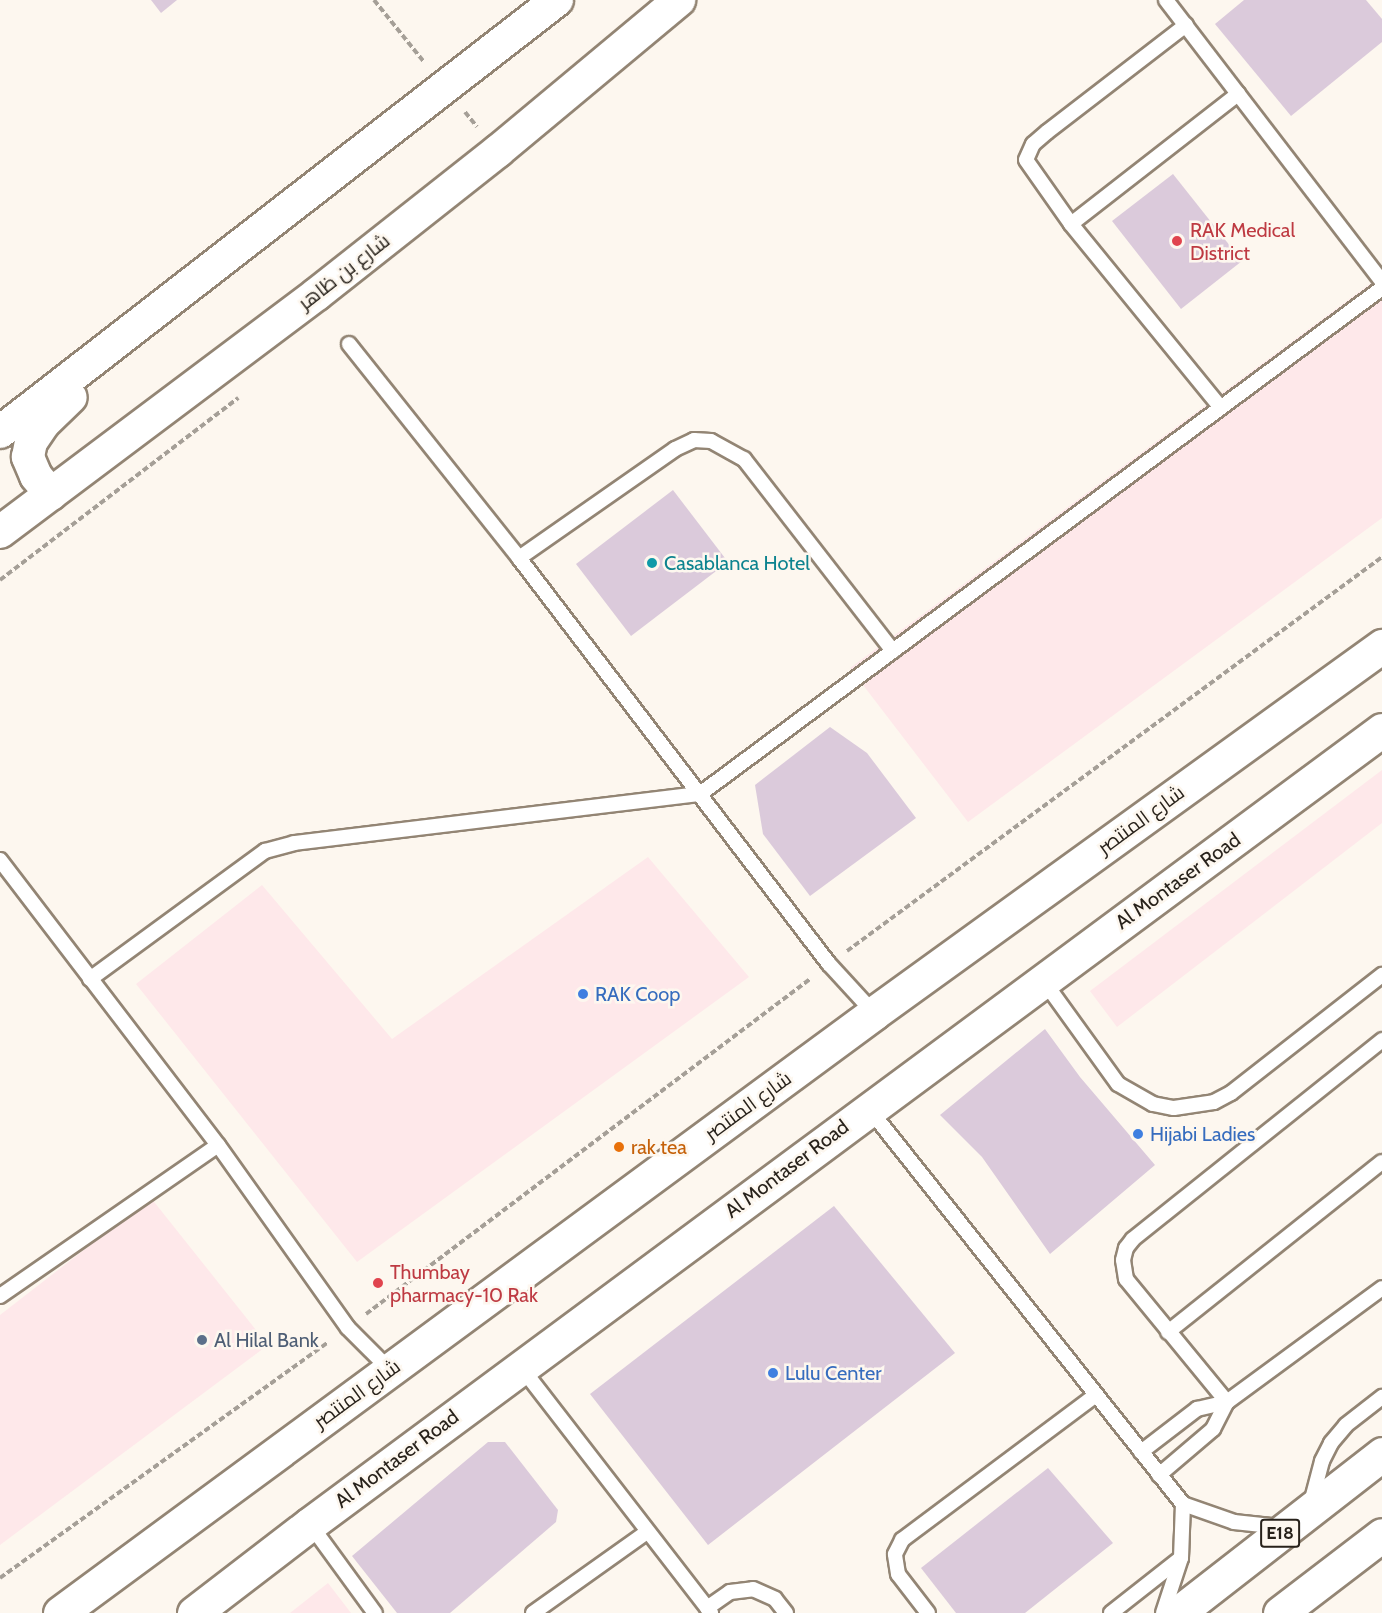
<!DOCTYPE html>
<meta charset="utf-8">
<style>
body{margin:0}
#map{position:relative;width:1382px;height:1613px;overflow:hidden;background:#fdf7ef;font-family:Cabin,Cairo,sans-serif}
div>[style]{position:absolute}
[style*='--x']{left:calc(var(--x)*1px);top:calc(var(--y)*1px);width:calc(var(--w)*1px);rotate:calc(var(--a)*1deg)}
.commercial>*{inset:0;background:#fee8ea}
.building>*{inset:0;background:#dbcadb}
.path>*{height:4px;margin-top:-2px;transform-origin:0;background:repeating-linear-gradient(90deg,#a59f97 0 6px,transparent 0 9px)}
.roads{filter:drop-shadow(2px 0 #938574) drop-shadow(-2px 0 #938574) drop-shadow(0 2px #938574) drop-shadow(0 -2px #938574)}
.service>*{height:14px;margin:-7px;padding:0 7px;transform-origin:7px;border-radius:7px;background:#fff}
.tertiary>*{height:32px;margin:-16px;padding:0 16px;transform-origin:16px;border-radius:16px;background:#fff}
.primary>*{height:33px;margin:-16.5px;padding:0 16.5px;transform-origin:16.5px;border-radius:16.5px;background:#fff}
.trunk>*{height:33px;margin:-16.5px;padding:0 16.5px;transform-origin:16.5px;border-radius:16.5px;background:#fff}
.dots>*{width:16px;height:16px;translate:-50% -50%;box-sizing:border-box;border:3px solid #fdf7ef;border-radius:50%}
span{translate:-50% -50%;white-space:nowrap;text-align:center;line-height:1.15;-webkit-text-stroke:5px #fdf7ef;paint-order:stroke}
.shield-label span{padding:2px 4px;background:#fdf7ef;border:2px solid;border-radius:4px;-webkit-text-stroke-width:0}
.shield-label{font-size:18px;color:#28221b;font-weight:700}
.health-label{font-size:20px;color:#be3a42}
.left{translate:0 -50%;text-align:left}
.street-label{font-size:20px;color:#28221b}
.culture-label{font-size:20px;color:#0d838f}
.shop-label{font-size:20px;color:#366cbe}
.food-label{font-size:20px;color:#c56008}
.service-label{font-size:20px;color:#4e5e75}
</style>
<div id="map">
<div class="commercial">
<div style="clip-path:polygon(1382px 275px,1382px 518px,968px 822px,850px 668px)"></div>
<div style="clip-path:polygon(1382px 770px,1382px 823px,1117px 1027px,1090px 991px)"></div>
<div style="clip-path:polygon(648px 857px,749px 977px,357px 1262px,136px 984px,262px 885px,392px 1039px)"></div>
<div style="clip-path:polygon(151px 1198px,268px 1345px,0 1545px,0 1315px)"></div>
<div style="clip-path:polygon(328px 1583px,351px 1613px,290px 1613px)"></div>
</div>
<div class="building">
<div style="clip-path:polygon(151px 0,177px 0,161px 13px)"></div>
<div style="clip-path:polygon(1244px 0,1366px 0,1382px 19px,1382px 42px,1291px 116px,1215px 24px)"></div>
<div style="clip-path:polygon(1173px 174px,1242px 261px,1181px 309px,1112px 221px)"></div>
<div style="clip-path:polygon(673px 490px,728px 562px,631px 636px,576px 564px)"></div>
<div style="clip-path:polygon(830px 727px,867px 753px,916px 818px,810px 896px,763px 834px,755px 785px)"></div>
<div style="clip-path:polygon(1045px 1029px,1080px 1077px,1155px 1165px,1050px 1254px,982px 1157px,940px 1115px)"></div>
<div style="clip-path:polygon(834px 1206px,955px 1353px,708px 1545px,590px 1394px)"></div>
<div style="clip-path:polygon(488px 1442px,505px 1442px,558px 1510px,556px 1522px,450px 1613px,397px 1613px,352px 1556px)"></div>
<div style="clip-path:polygon(1048px 1468px,1113px 1543px,1025px 1613px,956px 1613px,921px 1568px)"></div>
</div>
<div class="path">
<div style="--x:374;--y:0;--w:80;--a:51.1"></div>
<div style="--x:465;--y:112;--w:19;--a:51"></div>
<div style="--x:0;--y:580;--w:300;--a:-37.4"></div>
<div style="--x:847;--y:951;--w:664;--a:-36.37"></div>
<div style="--x:366;--y:1314;--w:556;--a:-37.03"></div>
<div style="--x:0;--y:1578;--w:404;--a:-35.7"></div>
</div>
<div class="roads">
<div class="service">
<div style="--x:1166;--y:0;--w:355;--a:52.5"></div>
<div style="--x:1186;--y:25;--w:175;--a:142.4"></div>
<div style="--x:1047;--y:132;--w:18;--a:139"></div>
<div style="--x:1033;--y:144;--w:17;--a:114"></div>
<div style="--x:1026;--y:160;--w:78;--a:54.9"></div>
<div style="--x:1071;--y:224;--w:237;--a:50.8"></div>
<div style="--x:1071;--y:224;--w:212;--a:-37.9"></div>
<div style="--x:349;--y:344;--w:273;--a:51.5"></div>
<div style="--x:519;--y:558;--w:511;--a:52.64"></div>
<div style="--x:829;--y:964;--w:67;--a:47.4"></div>
<div style="--x:519;--y:558;--w:190;--a:-34.9"></div>
<div style="--x:675;--y:449;--w:21;--a:-25"></div>
<div style="--x:694;--y:440;--w:17;--a:3"></div>
<div style="--x:711;--y:441;--w:38;--a:29"></div>
<div style="--x:744;--y:459;--w:243;--a:52.2"></div>
<div style="--x:0;--y:860;--w:359;--a:52.6"></div>
<div style="--x:218;--y:1145;--w:224;--a:54.6"></div>
<div style="--x:348;--y:1328;--w:59;--a:45"></div>
<div style="--x:90;--y:979;--w:217;--a:-36.2"></div>
<div style="--x:265;--y:851;--w:30;--a:-15"></div>
<div style="--x:294;--y:843;--w:409;--a:-6.9"></div>
<div style="--x:700;--y:794;--w:849;--a:-36.57"></div>
<div style="--x:1043;--y:980;--w:128;--a:54.2"></div>
<div style="--x:1118;--y:1084;--w:40;--a:29.7"></div>
<div style="--x:1153;--y:1104;--w:21;--a:11"></div>
<div style="--x:1174;--y:1108;--w:40;--a:-8.5"></div>
<div style="--x:1214;--y:1102;--w:19;--a:-28"></div>
<div style="--x:1231;--y:1093;--w:192;--a:-38"></div>
<div style="--x:870;--y:1110;--w:503;--a:51.54"></div>
<div style="--x:1183;--y:1504;--w:54;--a:19.4"></div>
<div style="--x:1234;--y:1522;--w:47;--a:6.1"></div>
<div style="--x:0;--y:1296;--w:265;--a:-34.7"></div>
<div style="--x:1168;--y:1332;--w:273;--a:-38.5"></div>
<div style="--x:521;--y:1367;--w:311;--a:52.3"></div>
<div style="--x:1227;--y:1402;--w:159;--a:-129.4"></div>
<div style="--x:1126;--y:1279;--w:19;--a:-99"></div>
<div style="--x:1123;--y:1260;--w:12;--a:-76"></div>
<div style="--x:1126;--y:1248;--w:11;--a:-52"></div>
<div style="--x:1133;--y:1239;--w:319;--a:-38.6"></div>
<div style="--x:1141;--y:1452;--w:71;--a:-37.5"></div>
<div style="--x:1197;--y:1409;--w:31;--a:-13"></div>
<div style="--x:1227;--y:1402;--w:192;--a:-36.3"></div>
<div style="--x:1159;--y:1475;--w:71;--a:-40.4"></div>
<div style="--x:1213;--y:1429;--w:30;--a:-63"></div>
<div style="--x:1311;--y:1503;--w:43;--a:-75.3"></div>
<div style="--x:1322;--y:1461;--w:20;--a:-63"></div>
<div style="--x:1331;--y:1443;--w:23;--a:-50"></div>
<div style="--x:1346;--y:1425;--w:46;--a:-37.9"></div>
<div style="--x:310;--y:1524;--w:110;--a:53.9"></div>
<div style="--x:707;--y:1608;--w:28;--a:-35"></div>
<div style="--x:730;--y:1592;--w:23;--a:-7"></div>
<div style="--x:753;--y:1589;--w:24;--a:24"></div>
<div style="--x:775;--y:1599;--w:18;--a:52"></div>
<div style="--x:533;--y:1613;--w:140;--a:-35.4"></div>
<div style="--x:928;--y:1613;--w:49;--a:-127.6"></div>
<div style="--x:898;--y:1574;--w:20;--a:-99"></div>
<div style="--x:895;--y:1554;--w:16;--a:-63"></div>
<div style="--x:902;--y:1540;--w:242;--a:-36.8"></div>
<div style="--x:1111;--y:1613;--w:89;--a:-38.2"></div>
<div style="--x:1163;--y:1613;--w:58;--a:-71.9"></div>
<div style="--x:1181;--y:1558;--w:54;--a:-87.9"></div>
</div>
<div class="tertiary">
<div style="--x:0;--y:432;--w:705;--a:-37.8"></div>
<div style="--x:51;--y:494;--w:23;--a:-130"></div>
<div style="--x:36;--y:476;--w:21;--a:-113"></div>
<div style="--x:28;--y:457;--w:15;--a:-79"></div>
<div style="--x:31;--y:442;--w:23;--a:-56"></div>
<div style="--x:44;--y:423;--w:37;--a:-44"></div>
<div style="--x:0;--y:532;--w:396;--a:-36.9"></div>
<div style="--x:317;--y:294;--w:231;--a:-38.3"></div>
<div style="--x:498;--y:151;--w:236;--a:-39.8"></div>
</div>
<div class="primary">
<div style="--x:60;--y:1613;--w:1011;--a:-36.39"></div>
<div style="--x:874;--y:1013;--w:627;--a:-35.85"></div>
<div style="--x:194;--y:1613;--w:146;--a:-37.5"></div>
<div style="--x:310;--y:1524;--w:1334;--a:-36.53"></div>
</div>
<div class="trunk">
<div style="--x:1178;--y:1613;--w:259;--a:-37.9"></div>
<div style="--x:1280;--y:1613;--w:128;--a:-37.4"></div>
</div>
</div>
<div class="dots">
<div style="left:1177px;top:241px;background:#e0444e"></div>
<div style="left:652px;top:563px;background:#0f9aa8"></div>
<div style="left:583px;top:994px;background:#3f7fe0"></div>
<div style="left:1138px;top:1134px;background:#3f7fe0"></div>
<div style="left:619px;top:1147px;background:#e8710a"></div>
<div style="left:378px;top:1283px;background:#e0444e"></div>
<div style="left:202px;top:1340px;background:#5c6f8a"></div>
<div style="left:773px;top:1373px;background:#3f7fe0"></div>
</div>
<div class="shield-label">
<span style="left:1280px;top:1533px">E18</span>
</div>
<div class="health-label">
<span class="left" style="left:1190px;top:242px">RAK Medical<br>District</span>
<span class="left" style="left:390px;top:1284px">Thumbay<br>pharmacy-10 Rak</span>
</div>
<div class="street-label">
<span style="left:344px;top:272px;rotate:-38deg">شارع بن ظاهر</span>
<span style="left:1141px;top:820px;rotate:-36deg">شارع المنتصر</span>
<span style="left:1178px;top:881px;rotate:-36deg">Al Montaser Road</span>
<span style="left:748px;top:1106px;rotate:-36deg">شارع المنتصر</span>
<span style="left:787px;top:1169px;rotate:-37deg">Al Montaser Road</span>
<span style="left:357px;top:1394px;rotate:-36deg">شارع المنتصر</span>
<span style="left:397px;top:1459px;rotate:-37deg">Al Montaser Road</span>
</div>
<div class="culture-label">
<span class="left" style="left:664px;top:563px">Casablanca Hotel</span>
</div>
<div class="shop-label">
<span class="left" style="left:595px;top:994px">RAK Coop</span>
<span class="left" style="left:1150px;top:1134px">Hijabi Ladies</span>
<span class="left" style="left:785px;top:1373px">Lulu Center</span>
</div>
<div class="food-label">
<span class="left" style="left:631px;top:1147px">rak tea</span>
</div>
<div class="service-label">
<span class="left" style="left:214px;top:1340px">Al Hilal Bank</span>
</div>
</div>
